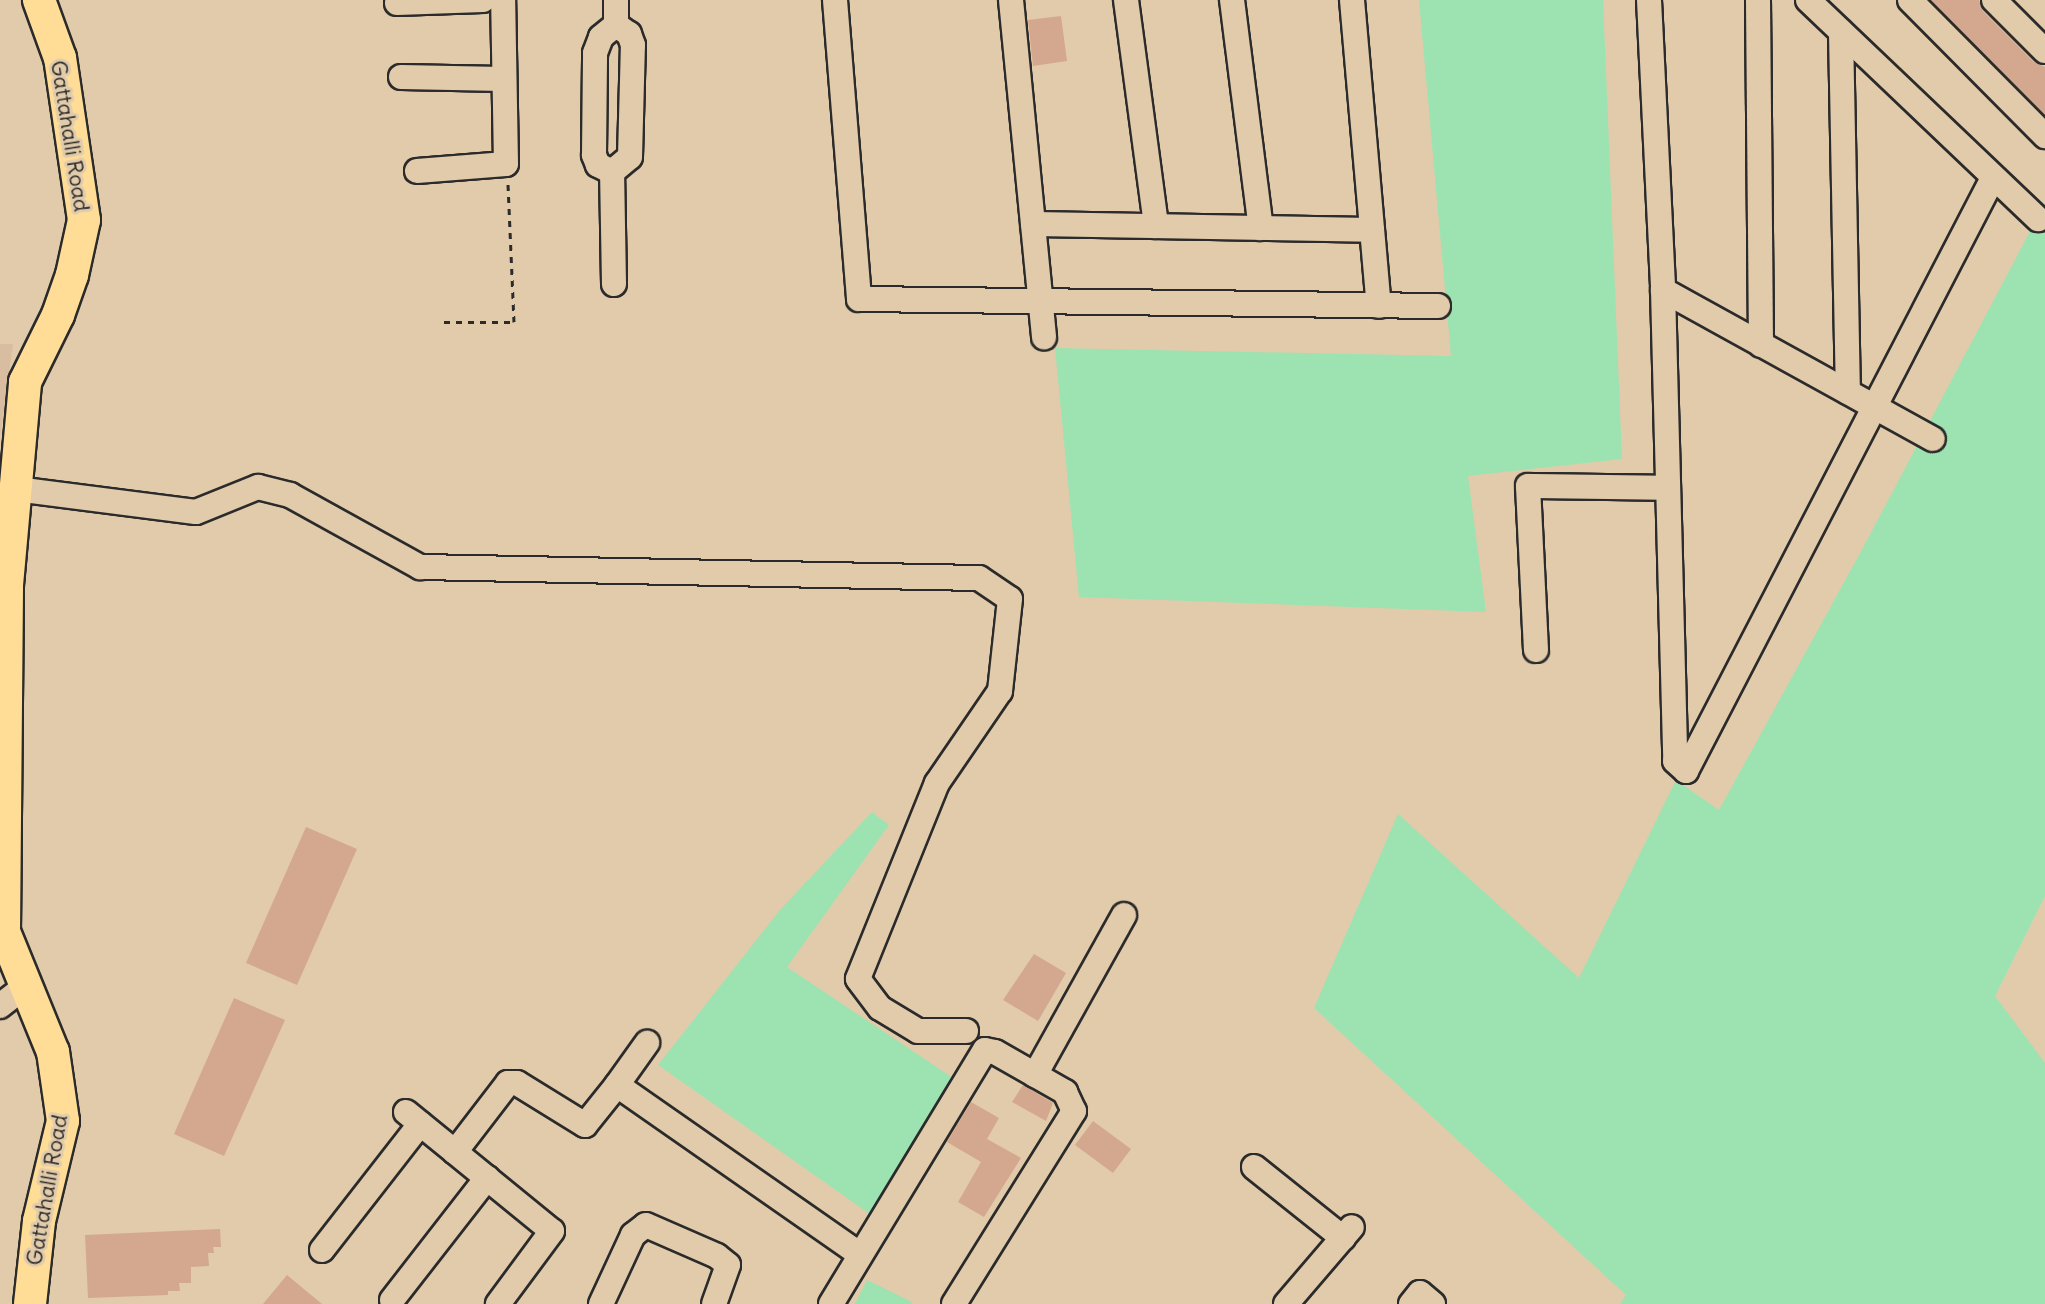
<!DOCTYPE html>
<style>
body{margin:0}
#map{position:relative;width:2045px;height:1304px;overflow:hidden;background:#e1cbaa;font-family:Delius,sans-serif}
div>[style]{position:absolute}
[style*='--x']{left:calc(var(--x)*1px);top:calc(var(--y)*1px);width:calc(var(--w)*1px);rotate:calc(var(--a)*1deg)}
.built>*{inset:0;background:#d9bda0}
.green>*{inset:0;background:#9ce3b1}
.building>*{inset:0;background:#d3a88f}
.path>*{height:3px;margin-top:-1.5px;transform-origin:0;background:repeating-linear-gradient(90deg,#2b2b2b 0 6px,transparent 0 12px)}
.roads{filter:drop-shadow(2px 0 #2b2b2b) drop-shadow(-2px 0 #2b2b2b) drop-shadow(0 2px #2b2b2b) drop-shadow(0 -2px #2b2b2b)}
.minor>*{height:24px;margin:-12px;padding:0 12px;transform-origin:12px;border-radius:12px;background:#e1cbaa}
.major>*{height:32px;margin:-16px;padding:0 16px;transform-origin:16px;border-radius:16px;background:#ffdd96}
span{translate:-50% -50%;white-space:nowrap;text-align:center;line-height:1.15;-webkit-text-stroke:6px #e1cbaa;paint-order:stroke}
.street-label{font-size:22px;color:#2b2b2b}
</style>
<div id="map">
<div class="built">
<div style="clip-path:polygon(0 344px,13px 344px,0 438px)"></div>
</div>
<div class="green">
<div style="clip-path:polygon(1419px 0,1603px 0,1622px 459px,1468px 476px,1486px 612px,1079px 597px,1055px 348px,1451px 356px)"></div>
<div style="clip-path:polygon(2045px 203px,2045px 896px,1995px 996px,2045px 1063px,2045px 1304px,1620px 1304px,1626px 1295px,1314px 1008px,1398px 814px,1579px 978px,1676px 780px,1719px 810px,1864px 546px)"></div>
<div style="clip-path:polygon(872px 812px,889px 825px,787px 967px,953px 1078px,874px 1217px,658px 1065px,780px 910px)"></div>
<div style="clip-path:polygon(867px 1280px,912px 1302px,911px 1304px,855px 1304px)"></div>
</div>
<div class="building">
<div style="clip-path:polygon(1931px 0,1979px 0,1983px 11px,2034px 62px,2045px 67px,2045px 115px)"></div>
<div style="clip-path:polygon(1061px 16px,1067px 61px,1033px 66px,1028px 20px)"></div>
<div style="clip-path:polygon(306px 827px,357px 849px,297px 985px,246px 963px)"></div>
<div style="clip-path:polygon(1034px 954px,1066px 973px,1038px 1021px,1003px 1000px)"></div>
<div style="clip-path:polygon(234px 998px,285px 1020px,224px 1156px,174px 1134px)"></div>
<div style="clip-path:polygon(1023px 1085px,1053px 1103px,1046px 1121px,1012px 1102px)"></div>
<div style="clip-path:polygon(971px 1102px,999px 1118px,987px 1139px,1021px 1158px,984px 1217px,958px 1202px,981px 1162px,947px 1142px)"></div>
<div style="clip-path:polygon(1093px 1121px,1131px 1149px,1113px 1173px,1075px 1145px)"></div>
<div style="clip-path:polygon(220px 1229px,221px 1247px,213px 1247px,214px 1253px,208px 1253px,209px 1266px,191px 1267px,191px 1283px,179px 1283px,180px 1291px,168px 1291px,168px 1295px,88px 1298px,85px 1235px)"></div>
<div style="clip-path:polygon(287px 1275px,322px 1304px,263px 1304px)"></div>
</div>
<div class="path">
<div style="--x:444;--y:322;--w:70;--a:0"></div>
<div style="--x:514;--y:322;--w:138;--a:-92.5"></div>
</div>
<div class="roads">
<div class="minor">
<div style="--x:835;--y:0;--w:300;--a:85.4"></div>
<div style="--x:859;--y:299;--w:579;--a:0.69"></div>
<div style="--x:1011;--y:0;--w:339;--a:84.4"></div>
<div style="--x:1126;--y:0;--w:228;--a:82.4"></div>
<div style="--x:1232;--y:0;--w:230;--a:82.8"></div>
<div style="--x:1352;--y:0;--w:307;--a:85"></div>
<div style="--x:1649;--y:0;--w:290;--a:87.2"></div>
<div style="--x:1663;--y:290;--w:471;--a:88.5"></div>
<div style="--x:1675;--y:761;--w:15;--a:42"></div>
<div style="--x:1686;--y:771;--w:668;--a:-62.63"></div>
<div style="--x:1758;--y:0;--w:345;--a:89.5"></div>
<div style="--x:1808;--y:0;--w:318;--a:43.6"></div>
<div style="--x:1910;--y:0;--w:192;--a:45.2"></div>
<div style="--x:1994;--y:0;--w:72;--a:45"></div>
<div style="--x:397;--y:3;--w:86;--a:-2"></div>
<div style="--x:1841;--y:32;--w:360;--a:88.9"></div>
<div style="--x:401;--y:77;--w:102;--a:1.1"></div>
<div style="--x:417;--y:171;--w:89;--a:-4.5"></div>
<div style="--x:506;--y:164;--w:164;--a:-91"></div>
<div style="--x:612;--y:172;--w:23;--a:-40"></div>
<div style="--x:630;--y:157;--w:112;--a:-88.5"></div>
<div style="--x:633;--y:45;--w:12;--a:-110"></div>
<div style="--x:629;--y:34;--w:16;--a:-145"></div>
<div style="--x:1033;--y:224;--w:339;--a:1"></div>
<div style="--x:614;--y:284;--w:112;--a:-91"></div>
<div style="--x:612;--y:172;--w:16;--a:-153"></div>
<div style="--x:598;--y:165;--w:11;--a:-112"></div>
<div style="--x:594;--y:155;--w:102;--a:-89.4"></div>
<div style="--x:595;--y:53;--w:17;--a:-69"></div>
<div style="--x:601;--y:37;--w:19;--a:-39"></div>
<div style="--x:616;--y:25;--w:25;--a:-90"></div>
<div style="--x:1663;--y:290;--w:308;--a:28.9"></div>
<div style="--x:16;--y:489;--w:181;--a:7.3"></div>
<div style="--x:196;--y:512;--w:67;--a:-22"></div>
<div style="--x:258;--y:487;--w:33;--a:14"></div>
<div style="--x:290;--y:495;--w:149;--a:29"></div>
<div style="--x:420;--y:567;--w:559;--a:1.13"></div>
<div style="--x:979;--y:578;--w:37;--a:34"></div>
<div style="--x:1010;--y:599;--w:93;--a:96.2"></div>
<div style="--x:1000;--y:691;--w:112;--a:124.4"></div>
<div style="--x:937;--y:783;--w:211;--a:112"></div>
<div style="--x:858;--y:979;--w:36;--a:53"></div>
<div style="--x:880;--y:1008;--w:44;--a:31.2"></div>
<div style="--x:918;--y:1031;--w:48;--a:0"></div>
<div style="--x:1536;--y:650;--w:164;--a:-92.8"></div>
<div style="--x:1528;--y:486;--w:140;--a:0.8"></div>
<div style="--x:0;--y:1006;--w:33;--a:-38"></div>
<div style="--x:1035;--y:1075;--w:183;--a:-60.9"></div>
<div style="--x:617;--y:1085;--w:52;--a:-54.5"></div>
<div style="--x:406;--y:1112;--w:63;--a:39.2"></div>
<div style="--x:455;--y:1152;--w:87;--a:-52.5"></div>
<div style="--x:508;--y:1083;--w:9;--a:0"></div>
<div style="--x:517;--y:1083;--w:80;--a:31.7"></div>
<div style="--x:585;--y:1125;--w:51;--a:-51.3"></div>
<div style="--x:617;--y:1085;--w:295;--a:34.9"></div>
<div style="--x:455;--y:1152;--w:125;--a:39.2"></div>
<div style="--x:552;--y:1231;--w:91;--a:126.5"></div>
<div style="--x:1254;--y:1167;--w:114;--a:38.6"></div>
<div style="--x:322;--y:1250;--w:160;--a:-52.1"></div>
<div style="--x:392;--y:1300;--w:155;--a:-52.1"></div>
<div style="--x:601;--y:1304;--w:76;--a:-65.1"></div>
<div style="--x:633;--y:1235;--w:16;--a:-38"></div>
<div style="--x:646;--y:1225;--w:77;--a:23.6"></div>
<div style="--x:717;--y:1256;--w:14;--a:39"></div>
<div style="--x:728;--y:1265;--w:41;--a:109.7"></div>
<div style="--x:831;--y:1304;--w:297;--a:-58.8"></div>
<div style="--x:985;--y:1050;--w:10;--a:11"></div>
<div style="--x:995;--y:1052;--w:81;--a:29.7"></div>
<div style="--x:1065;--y:1092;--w:21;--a:65"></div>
<div style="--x:1074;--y:1111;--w:227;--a:121.9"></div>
<div style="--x:1286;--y:1304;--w:101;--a:-49.4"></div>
<div style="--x:1411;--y:1304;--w:14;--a:-51"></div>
<div style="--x:1420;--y:1293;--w:17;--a:40"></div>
</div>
<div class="major">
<div style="--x:30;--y:1304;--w:83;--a:-83.8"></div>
<div style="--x:39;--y:1221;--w:103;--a:-76.5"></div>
<div style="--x:63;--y:1121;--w:70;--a:-98.2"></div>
<div style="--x:53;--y:1052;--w:130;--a:-112.2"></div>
<div style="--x:4;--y:932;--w:347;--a:-89.5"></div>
<div style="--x:7;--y:585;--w:204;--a:-84.9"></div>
<div style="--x:25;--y:382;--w:75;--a:-63.8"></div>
<div style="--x:58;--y:315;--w:42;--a:-70.7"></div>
<div style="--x:72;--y:275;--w:56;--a:-77.7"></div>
<div style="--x:84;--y:220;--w:164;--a:-98.4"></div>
<div style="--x:60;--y:58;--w:62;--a:-109.9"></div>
</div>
</div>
<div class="street-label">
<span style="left:70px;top:136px;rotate:81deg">Gattahalli Road</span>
<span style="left:47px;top:1190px;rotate:-80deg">Gattahalli Road</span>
</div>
</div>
